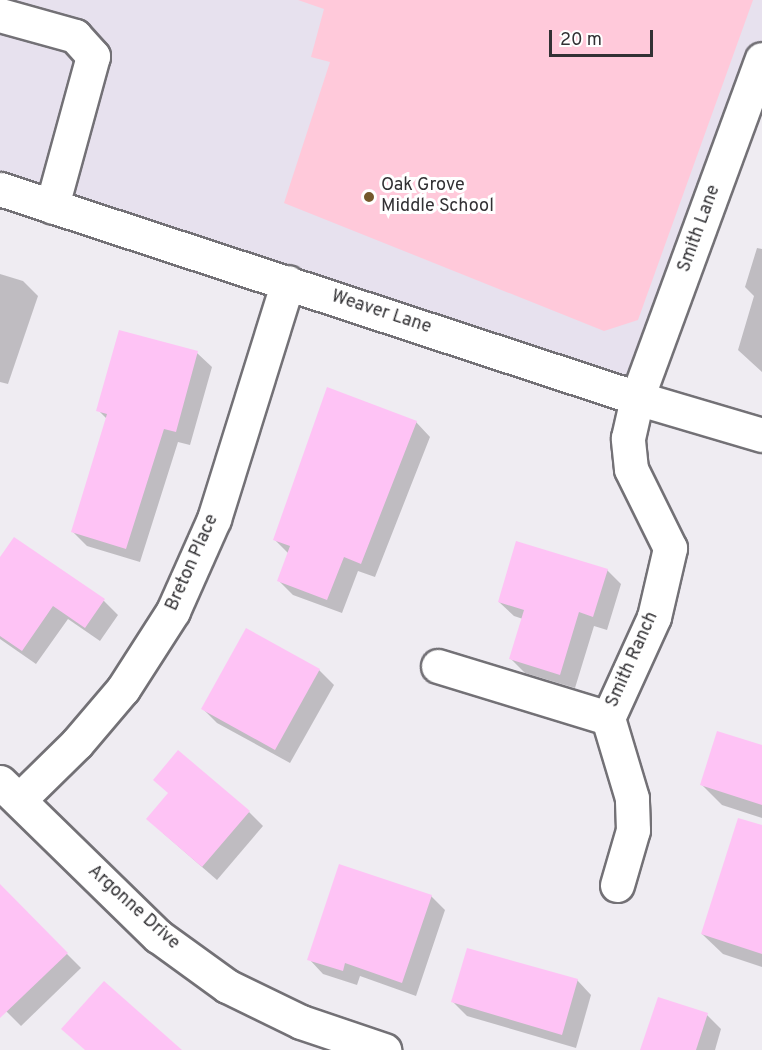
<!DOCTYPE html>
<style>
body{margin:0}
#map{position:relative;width:762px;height:1050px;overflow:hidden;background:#efecf2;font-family:Overpass,sans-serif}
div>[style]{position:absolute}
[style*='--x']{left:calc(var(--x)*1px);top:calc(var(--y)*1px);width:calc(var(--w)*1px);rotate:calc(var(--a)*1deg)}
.built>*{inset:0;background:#e7e1ee}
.green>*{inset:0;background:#ffc9da}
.shadow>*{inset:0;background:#0003}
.building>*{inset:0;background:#fec3f5}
.roads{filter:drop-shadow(2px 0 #737176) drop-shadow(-2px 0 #737176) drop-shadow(0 2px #737176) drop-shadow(0 -2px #737176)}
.minor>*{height:33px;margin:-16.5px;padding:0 16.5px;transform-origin:16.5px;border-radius:16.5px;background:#fff}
.dots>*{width:16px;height:16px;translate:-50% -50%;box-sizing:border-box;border:3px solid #fff;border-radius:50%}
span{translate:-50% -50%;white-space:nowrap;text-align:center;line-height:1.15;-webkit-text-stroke:6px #fff;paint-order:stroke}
.poi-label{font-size:18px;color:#323134}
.left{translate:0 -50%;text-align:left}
.street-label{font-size:18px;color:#323134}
.scale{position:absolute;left:549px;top:30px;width:104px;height:27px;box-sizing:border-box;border:3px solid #323134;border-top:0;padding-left:8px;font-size:18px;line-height:21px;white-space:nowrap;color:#323134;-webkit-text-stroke:4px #fff;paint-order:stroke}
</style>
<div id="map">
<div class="built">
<div style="clip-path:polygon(0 0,762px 0,762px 59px,637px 398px,0 189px)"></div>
</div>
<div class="green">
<div style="clip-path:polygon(298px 0,753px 0,638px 320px,604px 331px,284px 203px,330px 62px,311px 57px,324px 9px)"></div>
</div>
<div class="shadow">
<div style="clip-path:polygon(757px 248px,762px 249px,762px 372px,738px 350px,754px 296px,745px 287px)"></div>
<div style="clip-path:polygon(0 274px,23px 281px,38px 296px,8px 384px,0 382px)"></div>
<div style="clip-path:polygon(197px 353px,212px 367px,190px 445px,178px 442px,140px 562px,87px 546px,73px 532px,107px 419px,98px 410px)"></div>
<div style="clip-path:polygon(416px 422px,430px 437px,375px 577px,358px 571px,342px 613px,293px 595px,279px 581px,289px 554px,274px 539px)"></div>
<div style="clip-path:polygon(0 560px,104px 601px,118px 615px,100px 641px,68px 619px,36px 664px,0 639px)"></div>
<div style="clip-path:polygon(607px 570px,621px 584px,607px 630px,594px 626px,575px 688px,525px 673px,511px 659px,523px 619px,514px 616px,499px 602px)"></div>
<div style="clip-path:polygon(247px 630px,319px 670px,334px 685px,290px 763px,217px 723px,203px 709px)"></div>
<div style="clip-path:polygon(762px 747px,762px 818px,722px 805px,702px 785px)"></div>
<div style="clip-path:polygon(249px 812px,263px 826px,217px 880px,163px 833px)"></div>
<div style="clip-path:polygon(762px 827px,762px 967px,723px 954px,702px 934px)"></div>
<div style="clip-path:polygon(5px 892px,81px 968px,21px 1026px,0 1005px,0 897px)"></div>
<div style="clip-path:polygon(431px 896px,445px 910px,416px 996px,360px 976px,357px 985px,323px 974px,309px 959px)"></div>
<div style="clip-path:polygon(577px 980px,591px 995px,576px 1048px,467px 1016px,453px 1002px)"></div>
<div style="clip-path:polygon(707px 1015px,721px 1029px,715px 1050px,644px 1050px)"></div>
</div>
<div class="building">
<div style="clip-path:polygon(119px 330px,198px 351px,176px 432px,164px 429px,126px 549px,71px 532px,107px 414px,96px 411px)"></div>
<div style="clip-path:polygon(327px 387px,417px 421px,361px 564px,344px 557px,327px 600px,277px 581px,290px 546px,273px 540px)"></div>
<div style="clip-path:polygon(14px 537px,105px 599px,85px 628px,53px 606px,22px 651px,0 636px,0 557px)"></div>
<div style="clip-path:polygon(516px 541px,608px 569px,593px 617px,579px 612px,560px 675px,509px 659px,524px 610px,498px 602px)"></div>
<div style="clip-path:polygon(246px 628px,320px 669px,275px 750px,201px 709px)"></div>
<div style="clip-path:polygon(717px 731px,762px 745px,762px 805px,700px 785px)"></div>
<div style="clip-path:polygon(178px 750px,250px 811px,202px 867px,146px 819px,168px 793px,153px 780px)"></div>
<div style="clip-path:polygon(738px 818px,762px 825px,762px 954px,701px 934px)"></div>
<div style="clip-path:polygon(339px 864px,432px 895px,402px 983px,345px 963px,343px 971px,307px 960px)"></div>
<div style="clip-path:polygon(0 884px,68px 953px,0 1018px)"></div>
<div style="clip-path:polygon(467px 948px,578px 979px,562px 1035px,451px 1002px)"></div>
<div style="clip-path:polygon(104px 981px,182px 1050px,85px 1050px,61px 1029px)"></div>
<div style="clip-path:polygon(658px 997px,708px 1013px,696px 1050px,640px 1050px)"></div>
</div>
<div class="roads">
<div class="minor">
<div style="--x:0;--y:15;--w:78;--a:15.6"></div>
<div style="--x:75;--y:36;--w:27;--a:48"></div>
<div style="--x:93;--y:56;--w:156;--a:105.3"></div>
<div style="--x:0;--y:189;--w:670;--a:18.16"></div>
<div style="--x:637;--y:398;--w:130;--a:16.5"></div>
<div style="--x:438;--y:666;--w:178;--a:17"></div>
<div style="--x:0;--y:782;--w:221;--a:44.3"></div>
<div style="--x:158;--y:936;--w:85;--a:35.9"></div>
<div style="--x:227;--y:986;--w:82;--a:25.9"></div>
<div style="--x:301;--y:1022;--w:88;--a:18.6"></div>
<div style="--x:19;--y:800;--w:81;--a:-44.5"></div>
<div style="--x:77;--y:743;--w:71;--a:-49.6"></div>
<div style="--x:123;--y:689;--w:93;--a:-57.3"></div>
<div style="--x:173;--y:611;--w:101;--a:-66"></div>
<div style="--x:214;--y:519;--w:248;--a:-72.7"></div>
<div style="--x:617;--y:885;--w:57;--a:-73.8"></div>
<div style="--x:633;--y:830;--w:32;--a:-92"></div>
<div style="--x:632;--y:798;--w:84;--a:-106.7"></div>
<div style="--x:608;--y:718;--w:111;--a:-65.5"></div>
<div style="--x:654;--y:617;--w:71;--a:-76.9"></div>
<div style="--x:670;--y:548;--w:88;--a:-116.3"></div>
<div style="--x:631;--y:469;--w:31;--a:-96"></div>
<div style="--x:628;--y:438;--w:41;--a:-77.3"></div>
<div style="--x:637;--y:398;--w:361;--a:-69.8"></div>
</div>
</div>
<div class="dots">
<div style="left:369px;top:197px;background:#74572b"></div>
</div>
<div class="poi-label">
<span class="left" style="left:381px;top:197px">Oak Grove<br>Middle School</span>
</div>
<div class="street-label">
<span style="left:700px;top:229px;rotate:-70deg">Smith Lane</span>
<span style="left:381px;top:313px;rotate:18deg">Weaver Lane</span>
<span style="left:193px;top:563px;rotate:-66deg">Breton Place</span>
<span style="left:633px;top:660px;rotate:-66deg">Smith Ranch</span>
<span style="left:133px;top:908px;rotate:42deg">Argonne Drive</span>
</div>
<div class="scale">20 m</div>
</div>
